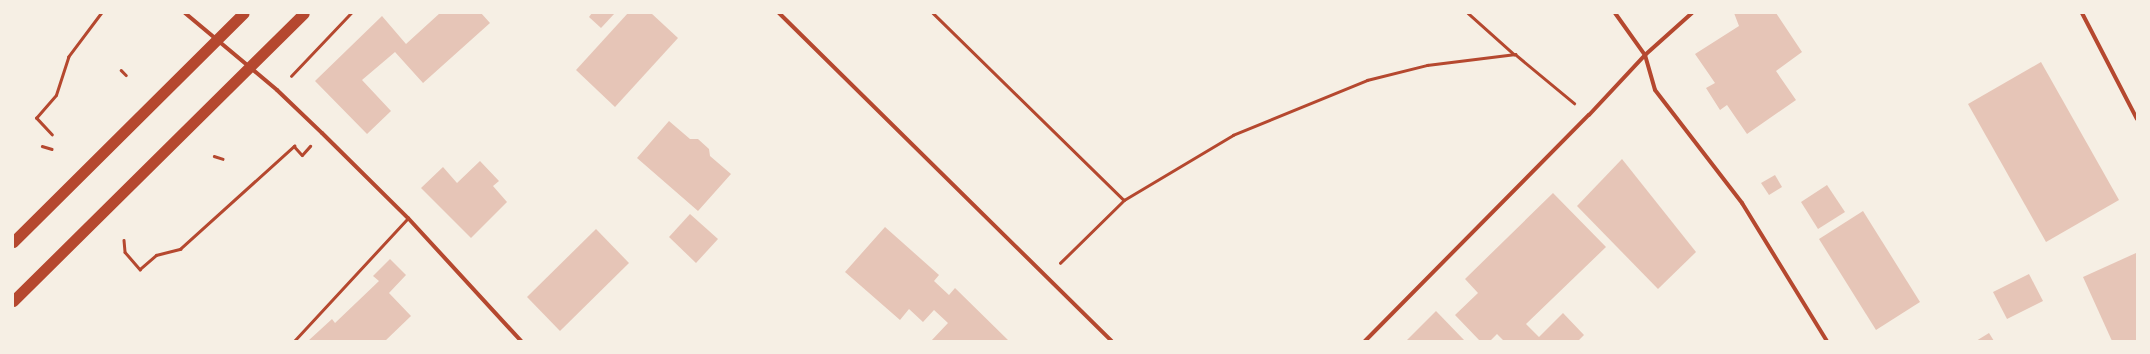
<!DOCTYPE html>
<style>
body{margin:0}
#map{position:relative;width:2150px;height:354px;overflow:hidden;background:#f6efe4;font-family:"Public Sans",sans-serif}
div>[style]{position:absolute}
[style*='--x']{left:calc(var(--x)*1px);top:calc(var(--y)*1px);width:calc(var(--w)*1px);rotate:calc(var(--a)*1deg)}
.building>*{inset:0;background:#e6c5b7}
.path>*{height:2.5px;margin:-1.25px;padding:0 1.25px;transform-origin:1.25px;border-radius:1.25px;background:#b5482f}
.service>*{height:3px;margin:-1.5px;padding:0 1.5px;transform-origin:1.5px;border-radius:1.5px;background:#b5482f}
.minor>*{height:4px;margin:-2px;padding:0 2px;transform-origin:2px;border-radius:2px;background:#b5482f}
.trunk>*{height:11px;margin:-5.5px;padding:0 5.5px;transform-origin:5.5px;border-radius:5.5px;background:#b5482f}
span{translate:-50% -50%;white-space:nowrap;text-align:center;line-height:1.15;-webkit-text-stroke:3.5px #f6efe4;paint-order:stroke}
.frame{position:absolute;inset:0;border:14px solid #f6efe4;pointer-events:none}
</style>
<div id="map">
<div class="building">
<div style="clip-path:polygon(440px 13px,481px 13px,490px 23px,423px 83px,395px 52px,362px 80px,391px 111px,367px 134px,315px 81px,382px 16px,406px 44px)"></div>
<div style="clip-path:polygon(592px 13px,615px 13px,601px 28px,589px 17px)"></div>
<div style="clip-path:polygon(628px 13px,651px 13px,678px 38px,615px 107px,576px 70px)"></div>
<div style="clip-path:polygon(1734px 13px,1776px 13px,1802px 52px,1776px 71px,1796px 100px,1747px 134px,1727px 105px,1720px 110px,1706px 88px,1715px 83px,1695px 54px,1739px 26px)"></div>
<div style="clip-path:polygon(2041px 62px,2119px 200px,2046px 242px,1968px 104px)"></div>
<div style="clip-path:polygon(669px 121px,690px 139px,698px 139px,709px 149px,710px 156px,731px 174px,698px 211px,637px 158px)"></div>
<div style="clip-path:polygon(1622px 159px,1696px 252px,1658px 289px,1577px 206px)"></div>
<div style="clip-path:polygon(480px 161px,499px 181px,493px 186px,507px 202px,471px 238px,421px 188px,443px 167px,457px 183px)"></div>
<div style="clip-path:polygon(1775px 175px,1782px 187px,1769px 195px,1761px 183px)"></div>
<div style="clip-path:polygon(1827px 185px,1845px 212px,1818px 229px,1801px 202px)"></div>
<div style="clip-path:polygon(1553px 193px,1606px 247px,1526px 324px,1539px 337px,1563px 313px,1584px 335px,1578px 341px,1504px 341px,1497px 334px,1490px 341px,1480px 341px,1455px 315px,1478px 293px,1465px 279px)"></div>
<div style="clip-path:polygon(1863px 211px,1920px 302px,1876px 330px,1819px 239px)"></div>
<div style="clip-path:polygon(690px 214px,718px 239px,696px 263px,669px 237px)"></div>
<div style="clip-path:polygon(885px 227px,939px 275px,934px 281px,949px 295px,955px 288px,1009px 341px,931px 341px,948px 323px,934px 310px,923px 322px,909px 309px,900px 320px,845px 272px)"></div>
<div style="clip-path:polygon(596px 229px,629px 263px,560px 331px,527px 297px)"></div>
<div style="clip-path:polygon(2136px 253px,2137px 341px,2112px 341px,2083px 277px)"></div>
<div style="clip-path:polygon(390px 259px,406px 275px,389px 293px,411px 316px,385px 341px,308px 341px,332px 319px,335px 323px,379px 281px,373px 276px)"></div>
<div style="clip-path:polygon(2029px 274px,2043px 301px,2007px 319px,1993px 292px)"></div>
<div style="clip-path:polygon(1436px 311px,1465px 341px,1406px 341px)"></div>
<div style="clip-path:polygon(1989px 333px,1994px 341px,1976px 341px)"></div>
</div>
<div class="path">
<div style="--x:933;--y:13;--w:267;--a:44.4"></div>
<div style="--x:1468;--y:13;--w:62;--a:41.7"></div>
<div style="--x:121;--y:70;--w:7;--a:45"></div>
<div style="--x:291;--y:76;--w:87;--a:-46.4"></div>
<div style="--x:52;--y:135;--w:23;--a:-133"></div>
<div style="--x:36;--y:118;--w:30;--a:-49"></div>
<div style="--x:56;--y:95;--w:40;--a:-72"></div>
<div style="--x:68;--y:57;--w:55;--a:-53.1"></div>
<div style="--x:42;--y:146;--w:10;--a:17"></div>
<div style="--x:214;--y:156;--w:9;--a:18"></div>
<div style="--x:124;--y:240;--w:12;--a:85"></div>
<div style="--x:125;--y:252;--w:23;--a:49"></div>
<div style="--x:140;--y:269;--w:21;--a:-41"></div>
<div style="--x:156;--y:255;--w:25;--a:-14"></div>
<div style="--x:180;--y:249;--w:154;--a:-42.1"></div>
<div style="--x:294;--y:146;--w:12;--a:48"></div>
<div style="--x:302;--y:155;--w:12;--a:-48"></div>
<div style="--x:1060;--y:263;--w:90;--a:-44.5"></div>
<div style="--x:1124;--y:200;--w:127;--a:-30.8"></div>
<div style="--x:1233;--y:135;--w:145;--a:-22.3"></div>
<div style="--x:1367;--y:80;--w:62;--a:-14"></div>
<div style="--x:1427;--y:65;--w:89;--a:-7.1"></div>
<div style="--x:1515;--y:54;--w:77;--a:39.7"></div>
</div>
<div class="service">
<div style="--x:294;--y:341;--w:168;--a:-47.2"></div>
</div>
<div class="minor">
<div style="--x:185;--y:13;--w:120;--a:39.9"></div>
<div style="--x:277;--y:90;--w:62;--a:43.7"></div>
<div style="--x:322;--y:133;--w:121;--a:44.7"></div>
<div style="--x:408;--y:218;--w:167;--a:47.4"></div>
<div style="--x:779;--y:13;--w:467;--a:44.6"></div>
<div style="--x:1615;--y:13;--w:52;--a:54.5"></div>
<div style="--x:1645;--y:55;--w:36;--a:74"></div>
<div style="--x:1655;--y:90;--w:143;--a:52.4"></div>
<div style="--x:1742;--y:203;--w:162;--a:58.4"></div>
<div style="--x:2082;--y:13;--w:119;--a:62.6"></div>
<div style="--x:1365;--y:341;--w:318;--a:-45.3"></div>
<div style="--x:1589;--y:115;--w:82;--a:-47"></div>
<div style="--x:1645;--y:55;--w:63;--a:-41.8"></div>
</div>
<div class="trunk">
<div style="--x:13;--y:242;--w:325;--a:-44.8"></div>
<div style="--x:13;--y:301;--w:409;--a:-44.7"></div>
</div>
<div class="frame"></div>
</div>
